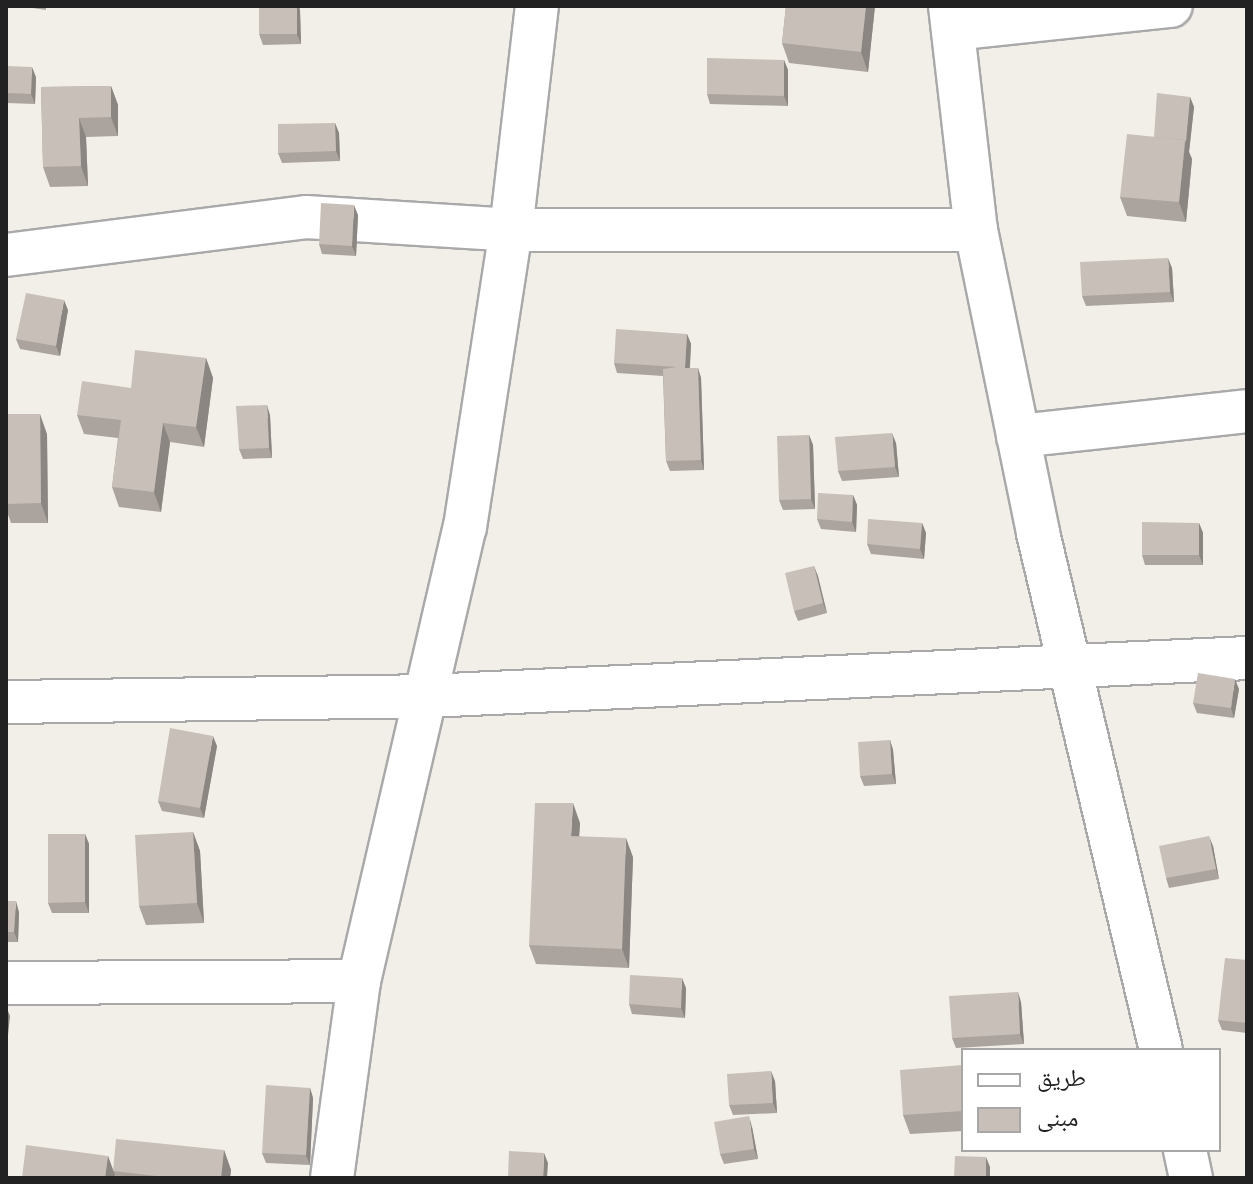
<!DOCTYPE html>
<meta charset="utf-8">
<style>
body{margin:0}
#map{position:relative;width:1253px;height:1184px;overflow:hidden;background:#f2efe9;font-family:Signika,"Noto Naskh Arabic",sans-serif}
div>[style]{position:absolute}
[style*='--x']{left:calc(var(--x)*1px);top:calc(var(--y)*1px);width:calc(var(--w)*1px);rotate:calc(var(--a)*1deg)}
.roads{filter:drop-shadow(2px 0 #a9a9a9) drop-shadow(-2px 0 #a9a9a9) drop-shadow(0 2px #a9a9a9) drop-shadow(0 -2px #a9a9a9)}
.street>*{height:42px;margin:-21px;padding:0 21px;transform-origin:21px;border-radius:21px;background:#fff}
.wall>*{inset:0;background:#aba49e}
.shaded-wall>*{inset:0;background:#8b8681}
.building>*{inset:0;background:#c7bfb8}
span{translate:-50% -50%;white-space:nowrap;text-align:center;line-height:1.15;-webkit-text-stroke:7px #fff;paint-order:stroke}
.frame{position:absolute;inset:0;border:8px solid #222;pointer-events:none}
.legend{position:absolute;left:961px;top:1048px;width:260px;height:104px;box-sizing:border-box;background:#fff;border:2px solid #a7a7a7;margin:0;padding:10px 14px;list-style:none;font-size:24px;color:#222}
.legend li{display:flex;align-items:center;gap:16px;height:40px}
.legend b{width:40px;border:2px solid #a7a7a7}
</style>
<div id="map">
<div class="roads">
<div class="street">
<div style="--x:950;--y:6;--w:226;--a:83.4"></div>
<div style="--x:976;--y:230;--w:309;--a:78.4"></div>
<div style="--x:1038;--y:533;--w:531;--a:76.62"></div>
<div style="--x:954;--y:29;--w:218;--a:-6.1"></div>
<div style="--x:6;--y:255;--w:302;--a:-7.2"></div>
<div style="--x:306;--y:217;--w:205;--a:3.6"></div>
<div style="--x:511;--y:230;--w:465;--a:0"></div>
<div style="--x:1018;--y:436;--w:230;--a:-6.2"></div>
<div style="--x:6;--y:702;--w:421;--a:-0.8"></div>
<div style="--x:427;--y:696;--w:821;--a:-2.65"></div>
<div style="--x:6;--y:983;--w:353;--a:-0.3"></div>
<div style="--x:1185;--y:1150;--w:29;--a:78"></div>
<div style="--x:332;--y:1178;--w:199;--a:-82.2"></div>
<div style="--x:359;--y:981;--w:466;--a:-76.9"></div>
<div style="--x:465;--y:527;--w:301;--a:-81.2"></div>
<div style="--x:511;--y:230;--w:226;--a:-83.4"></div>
</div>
</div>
<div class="wall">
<div style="clip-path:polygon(19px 6px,46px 6px,46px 10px)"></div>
<div style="clip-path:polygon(786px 6px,875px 6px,868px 72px,789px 63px,782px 43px)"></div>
<div style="clip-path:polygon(300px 10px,301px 44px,263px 45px,259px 34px)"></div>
<div style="clip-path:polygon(784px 60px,788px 70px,788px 106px,710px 104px,707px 94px)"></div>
<div style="clip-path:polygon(6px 66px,36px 77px,35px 104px,6px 103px)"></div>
<div style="clip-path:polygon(111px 86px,118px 105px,118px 136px,86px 137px,88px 186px,50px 187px,43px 167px,41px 87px)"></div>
<div style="clip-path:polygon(1190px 97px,1194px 107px,1189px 152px,1192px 159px,1186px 222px,1127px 216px,1120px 197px,1154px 137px)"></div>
<div style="clip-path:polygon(335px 123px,339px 133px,340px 161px,282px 163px,278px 153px)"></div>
<div style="clip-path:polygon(358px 215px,356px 256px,322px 254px,319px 244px)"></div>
<div style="clip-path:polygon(1172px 268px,1174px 302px,1086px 306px,1082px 296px)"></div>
<div style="clip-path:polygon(68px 310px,60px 356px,20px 349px,16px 339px)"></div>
<div style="clip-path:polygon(687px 334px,691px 344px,690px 368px,698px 368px,701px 378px,704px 470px,670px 471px,666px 461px,663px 376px,617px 373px,614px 363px)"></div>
<div style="clip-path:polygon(206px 358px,213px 378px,204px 447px,170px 442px,161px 512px,119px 507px,112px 487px,118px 438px,84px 434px,77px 415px,131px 388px)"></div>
<div style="clip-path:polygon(6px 414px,47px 434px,48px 523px,11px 523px,6px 509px)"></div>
<div style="clip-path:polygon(270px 415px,272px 458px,243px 459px,239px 449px)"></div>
<div style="clip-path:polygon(809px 435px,813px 445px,815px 509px,783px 510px,779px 500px)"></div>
<div style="clip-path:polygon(896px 443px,899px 477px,842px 481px,838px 471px)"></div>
<div style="clip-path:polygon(853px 495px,857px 505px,856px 532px,821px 529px,817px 519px)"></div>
<div style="clip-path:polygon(922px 523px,926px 533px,924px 559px,871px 554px,867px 544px)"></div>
<div style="clip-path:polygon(1199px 523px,1203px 533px,1203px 565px,1145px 565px,1142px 555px)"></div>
<div style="clip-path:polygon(814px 566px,827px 613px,798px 621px,794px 611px)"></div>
<div style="clip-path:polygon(1239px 689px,1234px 718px,1197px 713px,1193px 703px)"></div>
<div style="clip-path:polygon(890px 740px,893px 750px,896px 784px,864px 786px,860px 776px)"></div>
<div style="clip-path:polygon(217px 746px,204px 818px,162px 811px,158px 801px)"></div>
<div style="clip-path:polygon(580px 823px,579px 836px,633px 857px,629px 968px,536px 964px,529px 945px)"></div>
<div style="clip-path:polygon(193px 832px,200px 851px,204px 923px,146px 925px,139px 906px)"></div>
<div style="clip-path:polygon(85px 834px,89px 844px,89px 913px,52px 913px,48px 903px)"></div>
<div style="clip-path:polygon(1213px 846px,1219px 879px,1169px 888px,1166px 878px)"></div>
<div style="clip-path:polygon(6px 901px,19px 912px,18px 942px,6px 942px)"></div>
<div style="clip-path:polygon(1247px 960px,1247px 1033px,1222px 1030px,1218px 1020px)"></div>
<div style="clip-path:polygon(686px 988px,685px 1018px,632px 1014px,629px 1004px)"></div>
<div style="clip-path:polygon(1021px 1002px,1024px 1044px,956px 1048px,952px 1038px)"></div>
<div style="clip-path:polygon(963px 1065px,963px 1131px,910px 1134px,903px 1115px)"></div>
<div style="clip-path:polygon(775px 1081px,777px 1113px,733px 1115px,729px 1105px)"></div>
<div style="clip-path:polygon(310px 1088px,313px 1098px,310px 1165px,266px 1163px,262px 1153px)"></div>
<div style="clip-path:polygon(752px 1127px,758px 1159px,724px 1164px,720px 1154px)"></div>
<div style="clip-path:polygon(224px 1150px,231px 1170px,230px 1178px,116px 1178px,115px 1175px,114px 1178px,22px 1178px,108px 1156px,113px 1171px)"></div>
</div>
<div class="shaded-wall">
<div style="clip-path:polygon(297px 6px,299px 6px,300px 10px,301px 44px,297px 34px)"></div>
<div style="clip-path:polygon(866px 6px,875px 6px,868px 72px,861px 52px)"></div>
<div style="clip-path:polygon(784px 60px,788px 70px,788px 106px,784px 96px)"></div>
<div style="clip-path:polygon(32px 67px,36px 77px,35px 104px,31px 94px)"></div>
<div style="clip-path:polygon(111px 86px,118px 105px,118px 136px,111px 117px)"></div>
<div style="clip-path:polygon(1190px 97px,1194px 107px,1189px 152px,1192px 159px,1186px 222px,1179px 202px)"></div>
<div style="clip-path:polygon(79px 118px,86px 137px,88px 186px,81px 166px)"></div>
<div style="clip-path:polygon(335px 123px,339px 133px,340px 161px,336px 151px)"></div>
<div style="clip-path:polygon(354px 205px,358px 215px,356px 256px,352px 246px)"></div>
<div style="clip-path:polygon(1168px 258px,1172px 268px,1174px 302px,1170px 292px)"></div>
<div style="clip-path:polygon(64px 300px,68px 310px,60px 356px,56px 346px)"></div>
<div style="clip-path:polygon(687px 334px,691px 344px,689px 378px,685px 368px)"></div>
<div style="clip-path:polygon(206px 358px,213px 378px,204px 447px,196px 427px)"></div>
<div style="clip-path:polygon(698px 368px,701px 378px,704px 470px,701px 460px)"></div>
<div style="clip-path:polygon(267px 405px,270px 415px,272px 458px,269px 448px)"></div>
<div style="clip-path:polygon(40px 414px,47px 434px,48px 523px,41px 503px)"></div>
<div style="clip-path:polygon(163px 423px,170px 442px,161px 512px,154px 492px)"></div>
<div style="clip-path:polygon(892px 433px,896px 443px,899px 477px,895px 467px)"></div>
<div style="clip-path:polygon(809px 435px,813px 445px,815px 509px,811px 499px)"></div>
<div style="clip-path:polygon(853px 495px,857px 505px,856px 532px,852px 522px)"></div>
<div style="clip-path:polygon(922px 523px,926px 533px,924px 559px,920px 549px)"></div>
<div style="clip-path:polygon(1199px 523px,1203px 533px,1203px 565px,1199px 555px)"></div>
<div style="clip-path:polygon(814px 566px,818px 576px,827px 613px,823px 603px)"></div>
<div style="clip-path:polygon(1235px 679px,1239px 689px,1234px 718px,1231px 708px)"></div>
<div style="clip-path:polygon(213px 736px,217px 746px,204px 818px,200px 808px)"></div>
<div style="clip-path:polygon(890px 740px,893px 750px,896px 784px,892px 774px)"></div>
<div style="clip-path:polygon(573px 803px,580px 823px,578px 855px,571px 836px)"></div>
<div style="clip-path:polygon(193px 832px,200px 851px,204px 923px,197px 903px)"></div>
<div style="clip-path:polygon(85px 834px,89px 844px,89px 913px,85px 902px)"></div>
<div style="clip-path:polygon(1209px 836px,1213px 846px,1219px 879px,1216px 869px)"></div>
<div style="clip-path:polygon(626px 838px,633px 857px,629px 968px,622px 949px)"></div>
<div style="clip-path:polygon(16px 901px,19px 912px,18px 942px,14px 932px)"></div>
<div style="clip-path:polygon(682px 978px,686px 988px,685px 1018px,681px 1008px)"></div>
<div style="clip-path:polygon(1018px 992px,1021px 1002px,1024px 1044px,1020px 1034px)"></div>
<div style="clip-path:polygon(6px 1006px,10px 1016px,6px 1054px)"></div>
<div style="clip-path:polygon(771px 1071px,775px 1081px,777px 1113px,773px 1103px)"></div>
<div style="clip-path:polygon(310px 1088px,313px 1098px,310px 1165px,306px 1155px)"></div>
<div style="clip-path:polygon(749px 1116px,752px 1127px,758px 1159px,754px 1149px)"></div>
<div style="clip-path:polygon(224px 1150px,231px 1170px,230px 1178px,221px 1178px)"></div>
<div style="clip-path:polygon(544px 1153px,548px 1163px,547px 1178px,543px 1178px)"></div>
<div style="clip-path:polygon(108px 1156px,115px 1175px,114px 1178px,105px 1178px)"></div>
<div style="clip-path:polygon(986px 1157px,990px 1167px,990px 1178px,986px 1178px)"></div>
</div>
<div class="building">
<div style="clip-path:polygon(259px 6px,297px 6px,297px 34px,259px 34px)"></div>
<div style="clip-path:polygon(786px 6px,866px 6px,861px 52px,782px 43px)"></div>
<div style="clip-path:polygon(707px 58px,784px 60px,784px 96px,707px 94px)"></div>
<div style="clip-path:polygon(6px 66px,32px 67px,31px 94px,6px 93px)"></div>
<div style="clip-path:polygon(111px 86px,111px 117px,79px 118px,81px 166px,43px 167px,41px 87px)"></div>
<div style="clip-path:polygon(1157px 93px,1190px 97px,1186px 142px,1185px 140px,1154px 137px)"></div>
<div style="clip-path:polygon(335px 123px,336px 151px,278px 153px,278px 124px)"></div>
<div style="clip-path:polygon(1127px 134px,1185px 140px,1179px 202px,1120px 197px)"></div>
<div style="clip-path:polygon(321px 203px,354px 205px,352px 246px,319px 244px)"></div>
<div style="clip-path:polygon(1168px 258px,1170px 292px,1082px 296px,1080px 262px)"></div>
<div style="clip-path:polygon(26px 293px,64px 300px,56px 346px,16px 339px)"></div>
<div style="clip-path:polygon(616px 329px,687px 334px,685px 368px,698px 368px,701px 460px,666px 461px,663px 369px,677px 367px,614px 363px)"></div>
<div style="clip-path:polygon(135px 350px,206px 358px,196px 427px,163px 423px,154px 492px,112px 487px,121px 420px,77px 415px,82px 381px,131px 388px)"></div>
<div style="clip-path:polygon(267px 405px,269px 448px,239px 449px,236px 406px)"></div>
<div style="clip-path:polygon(6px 414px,40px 414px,41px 503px,6px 504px)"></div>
<div style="clip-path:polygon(892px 433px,895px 467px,838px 471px,835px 437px)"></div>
<div style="clip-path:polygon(809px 435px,811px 499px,779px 500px,777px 436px)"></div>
<div style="clip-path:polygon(818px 493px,853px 495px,852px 522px,817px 519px)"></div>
<div style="clip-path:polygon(868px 519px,922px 523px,920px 549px,867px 544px)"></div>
<div style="clip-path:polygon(1142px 522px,1199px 523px,1199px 555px,1142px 555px)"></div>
<div style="clip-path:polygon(814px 566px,823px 603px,794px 611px,785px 573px)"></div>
<div style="clip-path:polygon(1198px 673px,1235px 679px,1231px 708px,1193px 703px)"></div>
<div style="clip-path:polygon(170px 728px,213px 736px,200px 808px,158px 801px)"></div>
<div style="clip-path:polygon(890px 740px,892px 774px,860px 776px,858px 742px)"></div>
<div style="clip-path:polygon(535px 803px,573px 803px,571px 836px,626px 838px,622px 949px,529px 945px)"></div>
<div style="clip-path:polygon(193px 832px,197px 903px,139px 906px,135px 835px)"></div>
<div style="clip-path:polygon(48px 834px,85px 834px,85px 902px,48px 903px)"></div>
<div style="clip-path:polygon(1209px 836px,1216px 869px,1166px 878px,1159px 846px)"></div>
<div style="clip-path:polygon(6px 901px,16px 901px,14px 932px,6px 932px)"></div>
<div style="clip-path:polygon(1225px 958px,1247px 960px,1247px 1023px,1218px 1020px)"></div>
<div style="clip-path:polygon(630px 975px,682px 978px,681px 1008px,629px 1004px)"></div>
<div style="clip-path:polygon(1018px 992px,1020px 1034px,952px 1038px,949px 996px)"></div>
<div style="clip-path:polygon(963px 1065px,963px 1111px,903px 1115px,900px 1070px)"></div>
<div style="clip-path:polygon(771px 1071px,773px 1103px,729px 1105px,727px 1074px)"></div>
<div style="clip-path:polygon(266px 1085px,310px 1088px,306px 1155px,262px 1153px)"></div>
<div style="clip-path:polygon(749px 1116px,754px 1149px,720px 1154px,714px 1122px)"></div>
<div style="clip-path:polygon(116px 1139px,224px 1150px,221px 1178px,155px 1178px,156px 1176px,113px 1171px)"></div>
<div style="clip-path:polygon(26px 1145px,108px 1156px,105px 1178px,22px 1178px)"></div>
<div style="clip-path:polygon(509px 1151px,544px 1153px,543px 1178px,508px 1178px)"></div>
<div style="clip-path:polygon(955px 1156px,986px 1157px,986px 1178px,954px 1178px)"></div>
</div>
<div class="frame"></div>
<ul class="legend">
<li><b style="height:10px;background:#fff"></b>طريق</li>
<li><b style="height:22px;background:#c7bfb8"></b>مبنى</li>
</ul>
</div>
